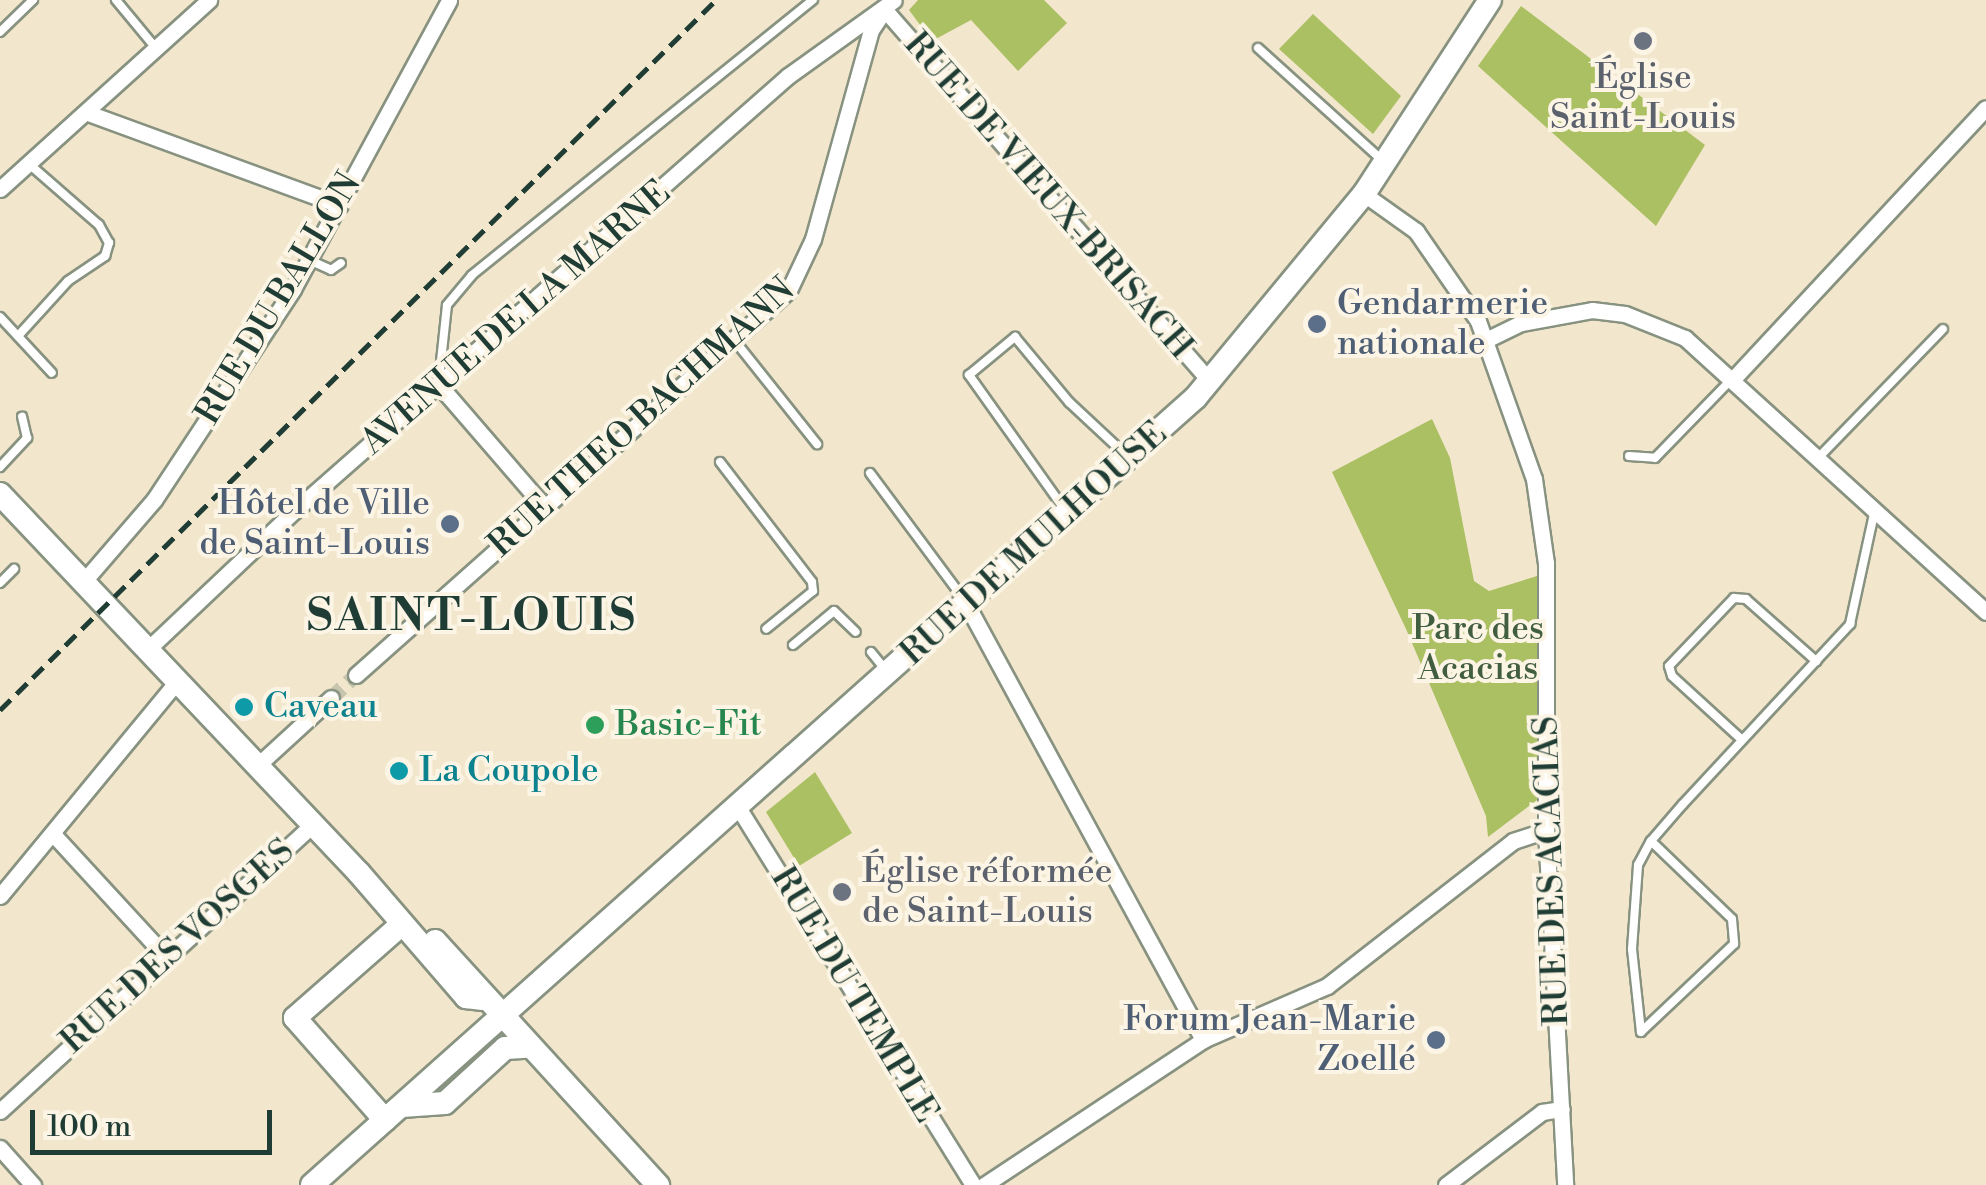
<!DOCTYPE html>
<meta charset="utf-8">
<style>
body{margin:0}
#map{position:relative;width:1986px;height:1185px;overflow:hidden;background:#f2e7cc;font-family:"Libre Bodoni",serif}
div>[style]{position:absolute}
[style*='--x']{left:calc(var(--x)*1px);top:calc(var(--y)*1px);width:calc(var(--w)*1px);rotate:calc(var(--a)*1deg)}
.green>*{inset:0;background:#abbf63}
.minor-tunnel>*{height:15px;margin-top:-7.5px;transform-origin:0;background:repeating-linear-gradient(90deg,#c8c5ae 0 15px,transparent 0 23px)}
.roads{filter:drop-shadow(2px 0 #889280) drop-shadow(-2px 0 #889280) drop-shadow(0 2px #889280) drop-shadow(0 -2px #889280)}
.service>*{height:8px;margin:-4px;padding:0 4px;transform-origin:4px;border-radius:4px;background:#fff}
.minor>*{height:15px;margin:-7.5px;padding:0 7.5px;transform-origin:7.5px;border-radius:7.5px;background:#fff}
.secondary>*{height:22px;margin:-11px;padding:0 11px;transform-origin:11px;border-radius:11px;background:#fff}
.rail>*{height:5px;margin-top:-2.5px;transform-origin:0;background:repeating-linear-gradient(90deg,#1f3d34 0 15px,transparent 0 23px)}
.dots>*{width:28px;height:28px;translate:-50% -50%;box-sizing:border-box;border:5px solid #fcf5e5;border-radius:50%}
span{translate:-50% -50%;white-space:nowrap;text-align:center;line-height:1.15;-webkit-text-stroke:8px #fcf5e5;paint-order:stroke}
.worship-label{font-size:35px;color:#5b616d}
.left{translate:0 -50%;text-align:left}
.street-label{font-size:35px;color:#1f3d34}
.service-label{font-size:35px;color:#4e5e75}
.right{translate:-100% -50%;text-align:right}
.park-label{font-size:35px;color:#425e40}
.culture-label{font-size:35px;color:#0d838f}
.leisure-label{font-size:35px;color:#27864d}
.district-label{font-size:45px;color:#1f3d34;font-weight:700;letter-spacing:2.5px}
.scale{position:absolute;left:30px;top:1110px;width:242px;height:45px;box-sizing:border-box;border:5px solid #1f3d34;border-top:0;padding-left:12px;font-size:30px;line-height:35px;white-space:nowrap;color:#1f3d34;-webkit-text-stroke:8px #fcf5e5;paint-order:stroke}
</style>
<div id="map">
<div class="green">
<div style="clip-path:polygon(918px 0,1044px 0,1067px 23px,1018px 71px,971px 20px,932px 41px,909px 10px)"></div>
<div style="clip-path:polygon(1521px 6px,1705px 145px,1656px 226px,1478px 66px)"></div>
<div style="clip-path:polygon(1313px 14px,1401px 96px,1373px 134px,1279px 49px)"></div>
<div style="clip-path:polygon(1432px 419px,1450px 458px,1474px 581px,1489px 591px,1537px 576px,1537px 800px,1488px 837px,1486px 816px,1406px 629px,1332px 472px)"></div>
<div style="clip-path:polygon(815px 772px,852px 833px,799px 866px,766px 812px)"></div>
</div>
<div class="minor-tunnel">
<div style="--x:331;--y:698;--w:34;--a:-43"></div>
</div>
<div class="roads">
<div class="service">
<div style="--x:116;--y:0;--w:61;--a:50.3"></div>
<div style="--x:0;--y:32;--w:46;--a:-44.1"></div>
<div style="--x:1258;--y:48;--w:166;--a:42.1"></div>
<div style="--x:309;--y:260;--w:24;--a:24"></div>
<div style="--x:331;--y:270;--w:12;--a:-35"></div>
<div style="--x:0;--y:317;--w:76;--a:47.1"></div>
<div style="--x:18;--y:336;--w:74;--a:-47.7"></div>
<div style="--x:68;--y:281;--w:45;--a:-34"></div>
<div style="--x:105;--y:256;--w:14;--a:-73"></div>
<div style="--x:109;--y:243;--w:21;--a:-119"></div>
<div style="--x:99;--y:225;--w:93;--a:-138.9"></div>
<div style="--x:735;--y:341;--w:132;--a:51.5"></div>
<div style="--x:439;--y:380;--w:75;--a:-83.9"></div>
<div style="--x:447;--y:305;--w:39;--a:-50"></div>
<div style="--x:472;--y:275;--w:438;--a:-38.9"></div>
<div style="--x:1629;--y:456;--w:26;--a:4"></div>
<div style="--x:1655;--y:458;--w:107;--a:-45.8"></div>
<div style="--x:1819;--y:457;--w:178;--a:-45.9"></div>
<div style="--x:720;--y:462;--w:151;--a:52.5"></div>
<div style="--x:812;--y:582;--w:9;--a:84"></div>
<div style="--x:813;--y:591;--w:60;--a:141"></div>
<div style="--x:0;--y:467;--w:40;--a:-47"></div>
<div style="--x:27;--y:438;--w:22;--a:-103"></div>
<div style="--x:870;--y:473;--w:156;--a:53.4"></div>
<div style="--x:1065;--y:510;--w:166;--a:-125.4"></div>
<div style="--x:969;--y:375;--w:60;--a:-39.6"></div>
<div style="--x:1015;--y:337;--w:85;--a:50.3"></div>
<div style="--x:1069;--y:402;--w:81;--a:43"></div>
<div style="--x:0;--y:583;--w:20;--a:-45"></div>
<div style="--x:793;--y:645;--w:53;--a:-39.7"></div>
<div style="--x:834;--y:611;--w:30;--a:44"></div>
<div style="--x:871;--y:652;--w:21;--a:51"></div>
<div style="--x:1741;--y:739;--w:93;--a:-137.6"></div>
<div style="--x:1672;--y:676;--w:10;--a:-107"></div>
<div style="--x:1669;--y:666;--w:94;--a:-46.3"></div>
<div style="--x:1734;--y:598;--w:12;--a:5"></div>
<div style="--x:1746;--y:599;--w:94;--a:41.5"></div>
<div style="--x:1651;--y:841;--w:112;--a:43.9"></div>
<div style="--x:1732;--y:919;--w:25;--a:85"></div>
<div style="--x:1734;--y:944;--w:128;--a:136.6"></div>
<div style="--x:1641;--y:1032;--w:83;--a:-96.2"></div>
<div style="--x:1632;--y:949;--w:84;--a:-85.9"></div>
<div style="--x:1638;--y:865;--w:27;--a:-62"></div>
<div style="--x:1651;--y:841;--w:49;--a:-49.1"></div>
<div style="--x:1683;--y:804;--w:246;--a:-47.1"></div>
<div style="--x:1850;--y:624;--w:113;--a:-77.7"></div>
</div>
<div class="minor">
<div style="--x:885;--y:10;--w:495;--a:48.8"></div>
<div style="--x:88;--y:113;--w:268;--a:20.1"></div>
<div style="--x:0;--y:189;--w:282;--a:-42.1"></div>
<div style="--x:1364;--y:194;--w:64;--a:35.4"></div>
<div style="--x:1416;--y:231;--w:109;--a:55.4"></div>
<div style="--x:1478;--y:321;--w:168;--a:70.5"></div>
<div style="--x:1534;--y:479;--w:85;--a:81.9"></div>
<div style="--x:1546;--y:563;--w:267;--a:90"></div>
<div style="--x:1546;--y:830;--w:356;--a:86.9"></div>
<div style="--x:1488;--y:339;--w:37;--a:-26"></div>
<div style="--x:1521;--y:323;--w:72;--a:-10.4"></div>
<div style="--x:1592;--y:310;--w:33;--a:7"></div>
<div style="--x:1625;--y:314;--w:65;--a:21.8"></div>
<div style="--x:1685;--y:338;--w:407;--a:42.3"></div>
<div style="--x:1734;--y:378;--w:369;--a:-47"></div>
<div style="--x:439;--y:385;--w:162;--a:49.2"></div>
<div style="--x:84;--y:581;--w:107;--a:-49.2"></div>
<div style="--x:154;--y:500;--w:253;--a:-56.6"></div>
<div style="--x:293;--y:289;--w:328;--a:-61.6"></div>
<div style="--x:967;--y:605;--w:495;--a:61.5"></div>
<div style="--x:148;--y:649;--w:201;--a:-43.4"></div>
<div style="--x:294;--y:511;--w:658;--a:-41.37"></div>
<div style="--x:788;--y:76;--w:130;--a:-35.6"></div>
<div style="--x:356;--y:675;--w:579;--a:-41.64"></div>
<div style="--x:789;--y:290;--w:56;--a:-64.8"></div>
<div style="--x:813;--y:239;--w:217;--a:-74.5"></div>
<div style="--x:871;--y:30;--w:18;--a:-56"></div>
<div style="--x:258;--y:765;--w:99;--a:-42.5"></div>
<div style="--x:736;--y:804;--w:449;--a:58.1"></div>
<div style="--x:53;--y:834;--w:168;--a:47.4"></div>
<div style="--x:0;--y:896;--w:281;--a:-50.5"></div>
<div style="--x:0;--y:1111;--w:425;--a:-42.5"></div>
<div style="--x:0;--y:1148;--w:50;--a:48.3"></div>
<div style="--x:984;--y:1185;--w:263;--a:-33.5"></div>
<div style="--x:1203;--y:1040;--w:135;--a:-23.5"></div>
<div style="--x:1327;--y:986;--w:236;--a:-37.9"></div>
<div style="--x:1513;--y:841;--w:35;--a:-18"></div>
<div style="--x:1446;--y:1185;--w:121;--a:-37.2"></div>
<div style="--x:1542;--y:1112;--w:20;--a:-9"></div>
</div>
<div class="secondary">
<div style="--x:0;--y:494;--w:522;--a:46.55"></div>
<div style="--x:359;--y:873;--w:164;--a:49.2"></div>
<div style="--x:466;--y:997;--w:17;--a:7"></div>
<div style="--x:435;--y:941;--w:331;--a:47.6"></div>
<div style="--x:402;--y:1106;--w:43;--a:-4"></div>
<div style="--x:445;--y:1103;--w:81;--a:-42.5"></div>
<div style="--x:505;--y:1048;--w:22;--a:-3"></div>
<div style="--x:385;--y:1120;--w:136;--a:-131.4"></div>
<div style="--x:295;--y:1018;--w:141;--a:-41.3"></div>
<div style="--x:312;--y:1185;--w:1184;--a:-41.71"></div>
<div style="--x:1196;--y:397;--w:264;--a:-50.4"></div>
<div style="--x:1364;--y:194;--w:231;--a:-57"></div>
</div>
</div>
<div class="rail">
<div style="--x:0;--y:710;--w:1008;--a:-44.76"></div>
</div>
<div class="dots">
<div style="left:1643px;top:41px;background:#6b7280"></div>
<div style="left:1317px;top:324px;background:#5c6f8a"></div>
<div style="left:450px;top:524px;background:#5c6f8a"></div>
<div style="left:244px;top:707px;background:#0f9aa8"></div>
<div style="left:595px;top:725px;background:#2e9e5b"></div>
<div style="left:399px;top:771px;background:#0f9aa8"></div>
<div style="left:842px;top:892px;background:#6b7280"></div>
<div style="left:1436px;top:1040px;background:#5c6f8a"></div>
</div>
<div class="worship-label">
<span style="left:1643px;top:98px">Église<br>Saint-Louis</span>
<span class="left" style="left:862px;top:892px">Église réformée<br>de Saint-Louis</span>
</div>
<div class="street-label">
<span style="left:1048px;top:196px;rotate:49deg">RUE DE VIEUX-BRISACH</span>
<span style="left:279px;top:299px;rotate:-59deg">RUE DU BALLON</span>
<span style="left:516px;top:318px;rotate:-41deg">AVENUE DE LA MARNE</span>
<span style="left:642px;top:418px;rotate:-42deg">RUE THEO BACHMANN</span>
<span style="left:1034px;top:544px;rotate:-42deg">RUE DE MULHOUSE</span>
<span style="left:1552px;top:871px;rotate:-92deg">RUE DES ACACIAS</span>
<span style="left:178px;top:947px;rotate:-42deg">RUE DES VOSGES</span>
<span style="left:854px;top:995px;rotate:59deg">RUE DU TEMPLE</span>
</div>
<div class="service-label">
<span class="left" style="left:1337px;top:324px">Gendarmerie<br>nationale</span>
<span class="right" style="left:430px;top:524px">Hôtel de Ville<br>de Saint-Louis</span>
<span class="right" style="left:1416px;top:1040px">Forum Jean-Marie<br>Zoellé</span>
</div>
<div class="park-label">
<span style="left:1478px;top:649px">Parc des<br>Acacias</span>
</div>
<div class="culture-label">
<span class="left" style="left:264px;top:707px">Caveau</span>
<span class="left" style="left:419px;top:771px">La Coupole</span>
</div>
<div class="leisure-label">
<span class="left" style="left:615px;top:725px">Basic-Fit</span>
</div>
<div class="district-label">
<span style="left:472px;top:617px">SAINT-LOUIS</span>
</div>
<div class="scale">100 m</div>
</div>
